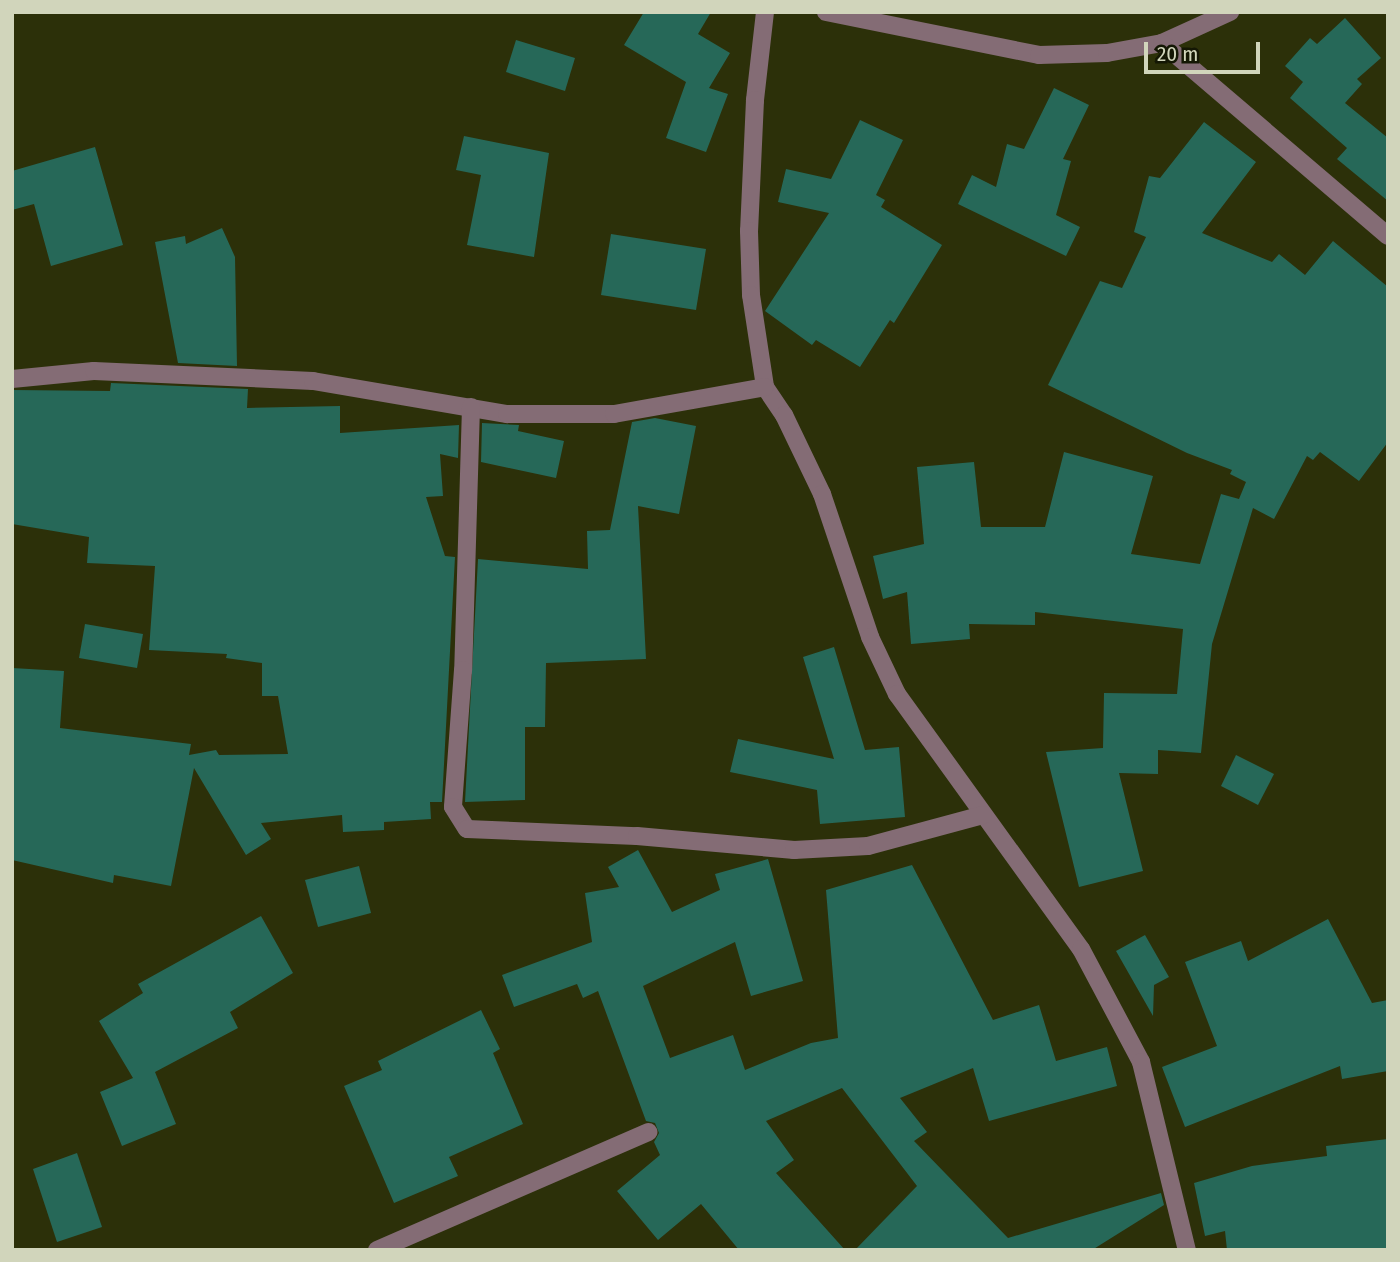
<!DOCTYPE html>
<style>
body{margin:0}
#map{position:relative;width:1400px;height:1262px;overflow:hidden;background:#2c3009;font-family:"Fira Sans Condensed",sans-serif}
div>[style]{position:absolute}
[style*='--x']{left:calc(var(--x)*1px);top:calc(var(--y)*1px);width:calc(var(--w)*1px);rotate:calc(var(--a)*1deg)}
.building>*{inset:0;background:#266858}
.minor>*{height:18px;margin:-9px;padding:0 9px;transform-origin:9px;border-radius:9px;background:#846c75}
span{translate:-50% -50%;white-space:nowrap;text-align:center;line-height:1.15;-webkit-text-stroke:5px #141704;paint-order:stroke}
.frame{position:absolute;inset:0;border:14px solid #d1d5bb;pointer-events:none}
.scale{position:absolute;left:1144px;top:42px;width:116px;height:32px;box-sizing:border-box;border:4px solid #d1d5bb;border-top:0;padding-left:9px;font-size:21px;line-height:24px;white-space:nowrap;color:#d1d5bb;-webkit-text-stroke:5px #141704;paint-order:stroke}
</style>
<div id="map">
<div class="building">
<div style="clip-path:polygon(644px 12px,711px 12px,698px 34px,730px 53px,709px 88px,728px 94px,706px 152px,666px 138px,686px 82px,624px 45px)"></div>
<div style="clip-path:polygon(1345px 18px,1381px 58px,1357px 79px,1362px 84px,1345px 103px,1388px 138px,1388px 201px,1337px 159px,1347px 148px,1290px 98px,1303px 82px,1285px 66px,1310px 38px,1317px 44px)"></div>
<div style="clip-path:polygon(516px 40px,575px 58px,565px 91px,506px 72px)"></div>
<div style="clip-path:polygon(1054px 88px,1089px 105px,1063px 159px,1071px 161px,1056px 215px,1080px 227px,1066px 256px,958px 204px,972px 175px,996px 187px,1007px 144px,1024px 149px)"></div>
<div style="clip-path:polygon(860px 120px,903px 140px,876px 195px,885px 200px,881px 207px,942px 245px,894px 323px,890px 320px,860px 367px,816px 340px,812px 345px,765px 311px,829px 213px,778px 202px,786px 169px,831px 179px)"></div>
<div style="clip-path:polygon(1204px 122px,1256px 162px,1202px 233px,1272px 262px,1279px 254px,1305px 275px,1333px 241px,1388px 287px,1388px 442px,1359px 481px,1320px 452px,1313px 460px,1307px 456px,1274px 519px,1253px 508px,1212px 644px,1201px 753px,1158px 750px,1158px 774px,1119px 773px,1143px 871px,1079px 887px,1046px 752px,1103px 748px,1104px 693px,1177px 694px,1183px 629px,1035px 612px,1035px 625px,969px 624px,970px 639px,911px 644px,907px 592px,883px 599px,873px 556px,924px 544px,917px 467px,974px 462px,981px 527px,1045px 527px,1064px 452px,1153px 476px,1131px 554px,1200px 564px,1221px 494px,1239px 499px,1246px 482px,1230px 474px,1232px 470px,1187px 453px,1048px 385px,1100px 281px,1122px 288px,1146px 237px,1134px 232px,1149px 176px,1160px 178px)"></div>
<div style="clip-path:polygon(464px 136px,549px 153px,534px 257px,467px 245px,481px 175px,456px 170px)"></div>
<div style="clip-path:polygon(95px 147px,123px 245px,51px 266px,34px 204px,12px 210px,12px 171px)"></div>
<div style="clip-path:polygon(222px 228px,235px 257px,237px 366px,178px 363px,155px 242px,185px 236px,186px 244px)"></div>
<div style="clip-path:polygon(611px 234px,706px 249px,696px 310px,601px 295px)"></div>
<div style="clip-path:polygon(111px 383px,248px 389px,247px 408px,340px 406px,340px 433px,459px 425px,458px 458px,440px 454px,443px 496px,426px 497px,445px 556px,455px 557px,442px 802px,430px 802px,431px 819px,384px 822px,384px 830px,343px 832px,342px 815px,261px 823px,271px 839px,246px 855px,194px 768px,171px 886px,114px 875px,113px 883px,12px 860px,12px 668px,64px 671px,60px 728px,191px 744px,189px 755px,216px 750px,219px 755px,288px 754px,278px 696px,262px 696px,262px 663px,226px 658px,227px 654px,149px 650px,155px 566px,87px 563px,89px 537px,12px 524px,12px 390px,110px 391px)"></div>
<div style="clip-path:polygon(655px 418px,696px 426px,679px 514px,638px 506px,646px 659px,546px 663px,545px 727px,525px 727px,525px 800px,465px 802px,478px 559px,588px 569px,587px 531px,610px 530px,632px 422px)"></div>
<div style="clip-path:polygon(482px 423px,519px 425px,518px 431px,564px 441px,556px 478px,481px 462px)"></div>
<div style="clip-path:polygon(85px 624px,143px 634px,137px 668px,79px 658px)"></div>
<div style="clip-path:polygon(834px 647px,865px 750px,899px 747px,905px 817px,820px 824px,817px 790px,730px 772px,738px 739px,834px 759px,803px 657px)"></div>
<div style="clip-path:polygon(1236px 755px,1274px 774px,1258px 805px,1221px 786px)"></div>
<div style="clip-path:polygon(638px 850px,672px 912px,720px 890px,715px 874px,768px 859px,803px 981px,751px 996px,735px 942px,643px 986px,670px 1058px,733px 1035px,745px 1070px,811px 1043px,838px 1038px,826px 890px,912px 865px,993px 1020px,1039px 1005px,1056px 1061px,1107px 1047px,1117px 1086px,989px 1121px,973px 1068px,900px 1098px,927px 1132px,914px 1141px,1008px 1238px,1161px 1193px,1164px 1205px,1092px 1250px,855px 1250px,917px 1186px,842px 1088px,766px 1121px,794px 1160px,776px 1173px,845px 1250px,739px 1250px,701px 1204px,658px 1240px,617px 1191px,660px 1155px,654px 1142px,659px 1133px,655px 1123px,646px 1121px,598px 991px,583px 998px,577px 984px,514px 1007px,502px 975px,592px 942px,585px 893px,619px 887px,608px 867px)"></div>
<div style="clip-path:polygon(359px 866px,371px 913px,318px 927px,305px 880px)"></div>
<div style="clip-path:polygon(261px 916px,293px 973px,230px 1012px,238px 1028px,155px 1072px,176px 1124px,122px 1146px,100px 1092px,133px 1078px,99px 1021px,143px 993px,138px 984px)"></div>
<div style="clip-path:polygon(1328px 919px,1372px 1003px,1388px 1000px,1388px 1071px,1342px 1079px,1340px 1066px,1185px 1127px,1162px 1067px,1217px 1046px,1185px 962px,1241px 941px,1248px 961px)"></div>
<div style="clip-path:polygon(1145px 935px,1169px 977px,1154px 985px,1153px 1016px,1116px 951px)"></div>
<div style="clip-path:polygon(481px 1010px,500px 1049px,493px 1053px,523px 1124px,449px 1157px,458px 1176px,394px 1203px,344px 1086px,382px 1070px,378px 1061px)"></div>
<div style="clip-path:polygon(1388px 1139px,1388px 1250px,1227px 1250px,1225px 1231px,1205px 1236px,1194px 1183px,1252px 1166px,1327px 1156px,1326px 1146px)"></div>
<div style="clip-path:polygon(77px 1153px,102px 1227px,57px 1242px,33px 1169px)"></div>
</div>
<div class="minor">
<div style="--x:765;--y:12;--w:89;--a:96.5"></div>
<div style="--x:755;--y:100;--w:131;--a:92.6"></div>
<div style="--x:749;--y:231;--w:64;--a:88.2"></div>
<div style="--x:751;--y:295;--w:93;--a:81.3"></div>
<div style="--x:765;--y:387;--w:34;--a:56"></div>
<div style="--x:784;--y:415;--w:88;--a:64.3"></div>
<div style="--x:822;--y:494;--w:151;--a:71.4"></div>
<div style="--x:870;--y:637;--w:63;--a:64.7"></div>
<div style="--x:897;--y:694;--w:314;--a:54.2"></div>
<div style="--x:1081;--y:949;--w:128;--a:62"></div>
<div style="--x:1141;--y:1062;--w:194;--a:76.3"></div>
<div style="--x:826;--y:12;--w:217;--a:11.4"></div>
<div style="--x:1039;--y:55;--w:68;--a:-1.7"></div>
<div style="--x:1107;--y:53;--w:56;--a:-10.3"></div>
<div style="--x:1162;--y:43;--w:75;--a:-24.5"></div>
<div style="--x:1162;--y:43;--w:297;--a:40.5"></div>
<div style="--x:12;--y:379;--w:82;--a:-5.6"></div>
<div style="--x:94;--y:371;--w:219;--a:2.6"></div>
<div style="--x:313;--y:381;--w:197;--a:9.7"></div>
<div style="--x:507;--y:414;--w:107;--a:0"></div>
<div style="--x:614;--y:414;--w:153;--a:-10.1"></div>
<div style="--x:471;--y:407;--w:263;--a:91.7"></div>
<div style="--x:463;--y:670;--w:137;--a:94.2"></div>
<div style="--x:453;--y:807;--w:26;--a:58"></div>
<div style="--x:467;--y:829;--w:170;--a:2.4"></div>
<div style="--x:637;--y:836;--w:158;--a:5.1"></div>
<div style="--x:794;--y:850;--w:74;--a:-3.1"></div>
<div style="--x:868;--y:846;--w:119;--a:-15.1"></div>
<div style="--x:377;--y:1250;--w:296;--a:-23.5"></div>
</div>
<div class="frame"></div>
<div class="scale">20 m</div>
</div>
